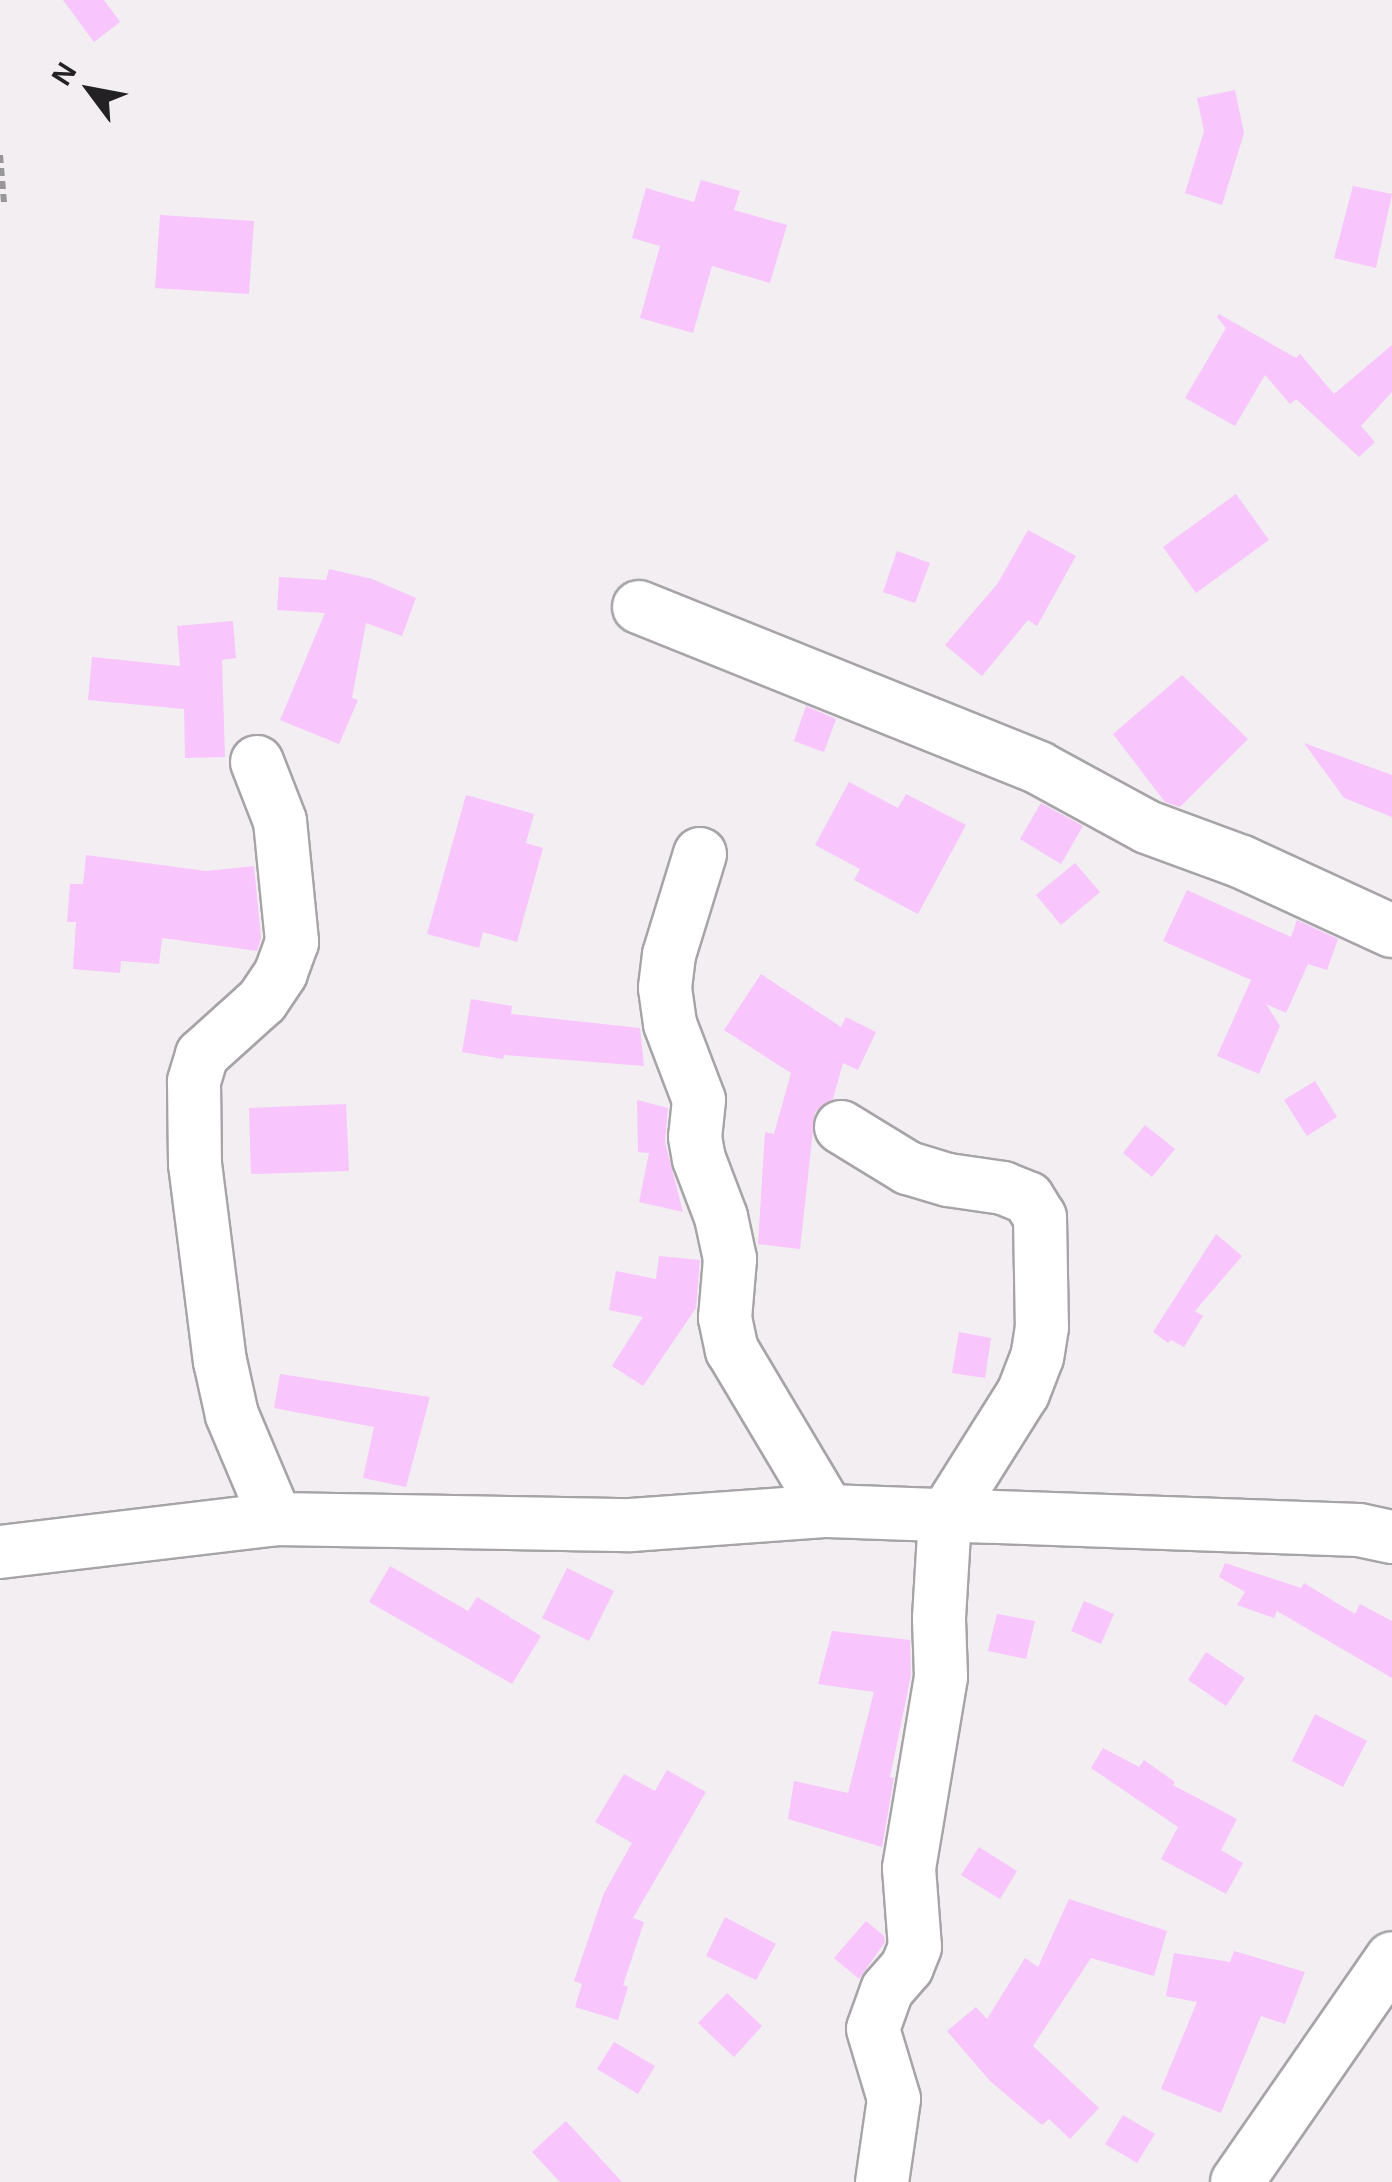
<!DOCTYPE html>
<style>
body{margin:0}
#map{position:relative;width:1392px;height:2182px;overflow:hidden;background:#f2eef2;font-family:Helvetica,sans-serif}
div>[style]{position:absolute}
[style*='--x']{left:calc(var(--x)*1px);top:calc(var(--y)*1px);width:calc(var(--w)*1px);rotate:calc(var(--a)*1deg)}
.building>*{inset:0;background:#f8c5fc}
.path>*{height:6px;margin-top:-3px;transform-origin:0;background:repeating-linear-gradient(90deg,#999699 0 8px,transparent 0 13px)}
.roads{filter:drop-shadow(2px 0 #a7a4a8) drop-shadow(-2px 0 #a7a4a8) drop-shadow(0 2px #a7a4a8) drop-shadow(0 -2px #a7a4a8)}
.minor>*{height:52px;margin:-26px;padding:0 26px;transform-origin:26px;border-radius:26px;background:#fff}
span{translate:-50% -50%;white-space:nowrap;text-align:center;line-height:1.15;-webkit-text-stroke:8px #f2eef2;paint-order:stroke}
.north{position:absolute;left:40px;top:40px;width:100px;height:100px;-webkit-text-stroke:8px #f2eef2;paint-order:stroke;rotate:302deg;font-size:28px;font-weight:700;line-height:40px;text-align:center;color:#232123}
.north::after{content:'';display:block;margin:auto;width:35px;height:45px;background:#232123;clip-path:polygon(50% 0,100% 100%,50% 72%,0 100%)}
</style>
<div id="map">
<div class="building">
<div style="clip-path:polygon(63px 0,104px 0,120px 22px,94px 42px)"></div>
<div style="clip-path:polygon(1235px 90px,1244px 133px,1222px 205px,1185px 193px,1204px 131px,1197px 98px)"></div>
<div style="clip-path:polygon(701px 180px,740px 191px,734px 210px,787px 225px,770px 283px,712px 266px,693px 333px,640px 318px,660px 246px,632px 238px,646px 188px,694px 202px)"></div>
<div style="clip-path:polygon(1353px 186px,1392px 194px,1376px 268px,1334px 258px)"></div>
<div style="clip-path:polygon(160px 215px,254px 221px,249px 294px,155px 288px)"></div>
<div style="clip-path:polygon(1219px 314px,1296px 358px,1300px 354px,1334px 394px,1392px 345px,1392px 392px,1361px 426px,1375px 442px,1359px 457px,1296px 399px,1290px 404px,1265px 375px,1235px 426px,1185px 398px,1226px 328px,1217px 317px)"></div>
<div style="clip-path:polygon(1236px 494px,1269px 540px,1196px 593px,1163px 547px)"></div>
<div style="clip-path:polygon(1028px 530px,1076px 556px,1037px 626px,1028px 620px,982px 676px,945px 645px,998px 583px)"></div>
<div style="clip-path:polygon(897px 551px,930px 563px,915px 603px,883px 592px)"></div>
<div style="clip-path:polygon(329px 569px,372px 579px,416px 598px,402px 636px,366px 623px,352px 698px,358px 700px,339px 744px,280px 720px,325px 613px,277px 610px,279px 577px,326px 580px)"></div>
<div style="clip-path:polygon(233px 621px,236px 658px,222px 660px,225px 757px,185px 758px,184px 709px,88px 700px,92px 657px,180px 666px,177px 626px)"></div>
<div style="clip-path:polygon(1182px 675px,1248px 739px,1180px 807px,1165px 802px,1113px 734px)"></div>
<div style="clip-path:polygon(806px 706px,836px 719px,824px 752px,794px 741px)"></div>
<div style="clip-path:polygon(1304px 743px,1392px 775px,1392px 817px,1344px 798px)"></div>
<div style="clip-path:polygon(849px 782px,898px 808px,906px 794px,966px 825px,918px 914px,854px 880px,860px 869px,815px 845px)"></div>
<div style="clip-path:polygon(466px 795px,534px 814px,526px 843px,543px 848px,517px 942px,483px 932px,479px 948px,427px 934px)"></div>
<div style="clip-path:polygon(1041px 803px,1083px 826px,1061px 864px,1020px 839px)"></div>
<div style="clip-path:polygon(86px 855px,206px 871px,254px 866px,261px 938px,257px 951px,162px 938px,159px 964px,121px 961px,120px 973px,73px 969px,76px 922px,67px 922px,70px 884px,83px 884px)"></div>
<div style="clip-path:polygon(1075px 863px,1100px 892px,1061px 925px,1036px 895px)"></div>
<div style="clip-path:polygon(1187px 890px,1291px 937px,1297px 920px,1338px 939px,1327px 970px,1308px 964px,1286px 1013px,1266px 1004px,1280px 1026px,1259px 1074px,1217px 1056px,1251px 980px,1163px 941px)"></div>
<div style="clip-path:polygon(761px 974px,841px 1027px,846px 1017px,876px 1032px,858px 1070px,843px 1063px,833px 1099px,815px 1112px,800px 1249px,758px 1244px,765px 1132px,774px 1134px,791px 1073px,724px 1030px)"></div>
<div style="clip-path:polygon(471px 999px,512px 1006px,511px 1014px,640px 1028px,644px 1066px,504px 1055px,503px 1059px,462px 1052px)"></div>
<div style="clip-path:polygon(1315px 1081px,1337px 1117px,1307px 1136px,1284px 1100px)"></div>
<div style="clip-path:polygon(637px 1100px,668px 1108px,665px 1142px,683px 1212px,639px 1202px,649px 1153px,638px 1152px)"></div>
<div style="clip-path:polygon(346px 1104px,349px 1171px,251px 1174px,249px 1108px)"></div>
<div style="clip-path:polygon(1145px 1125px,1175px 1149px,1152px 1177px,1123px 1153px)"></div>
<div style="clip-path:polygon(1216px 1234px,1242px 1256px,1195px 1311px,1203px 1316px,1184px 1347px,1171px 1340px,1168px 1343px,1153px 1332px)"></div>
<div style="clip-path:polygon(659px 1256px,700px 1260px,696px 1308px,643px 1386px,612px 1366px,643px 1317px,609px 1310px,616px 1271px,656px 1279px)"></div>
<div style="clip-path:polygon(959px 1332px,991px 1338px,985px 1378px,952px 1373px)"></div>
<div style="clip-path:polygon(280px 1374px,430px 1397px,406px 1487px,363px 1478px,374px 1427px,274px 1408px)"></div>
<div style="clip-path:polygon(1225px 1563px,1301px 1588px,1304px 1583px,1355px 1614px,1360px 1604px,1392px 1621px,1392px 1678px,1277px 1611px,1274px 1618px,1237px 1605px,1245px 1592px,1219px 1577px)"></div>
<div style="clip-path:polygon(390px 1566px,468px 1611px,477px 1597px,541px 1636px,512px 1684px,369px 1602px)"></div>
<div style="clip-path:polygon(567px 1568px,614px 1591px,589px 1641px,542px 1618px)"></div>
<div style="clip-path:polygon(1084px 1601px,1114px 1614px,1101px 1644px,1071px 1631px)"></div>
<div style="clip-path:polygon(997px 1614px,1035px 1621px,1026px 1659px,988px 1651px)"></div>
<div style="clip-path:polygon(832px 1631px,910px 1640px,911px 1675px,890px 1777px,894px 1778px,882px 1847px,788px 1819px,794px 1781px,848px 1793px,874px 1692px,818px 1684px)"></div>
<div style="clip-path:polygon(1206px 1652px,1245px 1678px,1226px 1706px,1188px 1680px)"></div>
<div style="clip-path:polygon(1315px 1714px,1367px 1741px,1343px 1787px,1292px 1761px)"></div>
<div style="clip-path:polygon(1103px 1748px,1139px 1767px,1144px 1760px,1175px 1782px,1173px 1785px,1237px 1819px,1221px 1850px,1243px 1863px,1226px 1894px,1161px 1859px,1178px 1827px,1091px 1768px)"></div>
<div style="clip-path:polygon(667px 1770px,706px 1792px,633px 1918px,644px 1922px,623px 1985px,628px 1987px,618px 2020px,575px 2007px,582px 1984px,574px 1981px,604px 1893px,632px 1843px,595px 1822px,624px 1774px,655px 1791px)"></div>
<div style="clip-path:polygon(979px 1847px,1017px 1871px,1000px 1899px,961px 1875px)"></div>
<div style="clip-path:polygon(1069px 1899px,1167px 1931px,1154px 1976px,1091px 1958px,1033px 2046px,1099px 2108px,1070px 2139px,1049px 2119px,1042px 2125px,990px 2081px,947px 2031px,976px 2007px,987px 2019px,1025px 1958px,1038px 1967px)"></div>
<div style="clip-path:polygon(725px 1917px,776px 1944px,756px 1980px,706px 1956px)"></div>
<div style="clip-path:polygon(866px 1921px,884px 1936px,885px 1942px,859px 1979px,834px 1958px)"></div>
<div style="clip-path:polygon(1234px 1951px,1305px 1972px,1285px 2024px,1261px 2016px,1221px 2113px,1161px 2089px,1197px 2002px,1166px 1996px,1174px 1953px,1230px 1962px)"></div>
<div style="clip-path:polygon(727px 1993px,762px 2026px,734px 2057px,698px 2023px)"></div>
<div style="clip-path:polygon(614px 2042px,655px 2066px,638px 2094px,597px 2069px)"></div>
<div style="clip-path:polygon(1123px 2115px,1155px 2134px,1137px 2163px,1105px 2144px)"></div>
<div style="clip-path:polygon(566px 2121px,622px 2182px,560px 2182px,532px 2152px)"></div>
</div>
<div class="path">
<div style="--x:0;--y:155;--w:48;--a:85.2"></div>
</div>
<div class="roads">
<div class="minor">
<div style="--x:639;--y:607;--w:431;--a:21.9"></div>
<div style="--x:1039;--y:768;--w:123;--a:28.6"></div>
<div style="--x:1147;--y:827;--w:101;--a:20.2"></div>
<div style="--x:1242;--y:862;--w:165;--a:24.7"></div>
<div style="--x:257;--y:762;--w:63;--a:68.7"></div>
<div style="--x:280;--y:821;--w:122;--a:84.3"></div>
<div style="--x:292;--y:942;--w:33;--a:110"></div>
<div style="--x:281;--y:973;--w:34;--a:124"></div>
<div style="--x:262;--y:1001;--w:81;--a:138"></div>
<div style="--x:202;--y:1055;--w:28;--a:107"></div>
<div style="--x:194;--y:1082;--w:82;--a:89.3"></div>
<div style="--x:195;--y:1164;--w:199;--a:82.8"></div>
<div style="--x:220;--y:1361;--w:55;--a:77.5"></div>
<div style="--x:232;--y:1415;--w:113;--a:67.1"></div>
<div style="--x:700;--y:854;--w:106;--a:107.1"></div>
<div style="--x:669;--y:955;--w:33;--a:97"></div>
<div style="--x:665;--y:988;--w:36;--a:82"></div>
<div style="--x:670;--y:1024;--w:81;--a:69.1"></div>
<div style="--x:699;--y:1100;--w:37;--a:96"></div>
<div style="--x:695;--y:1137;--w:22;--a:80"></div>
<div style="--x:699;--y:1159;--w:62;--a:69.2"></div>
<div style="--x:721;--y:1217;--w:43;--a:77.9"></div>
<div style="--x:730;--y:1259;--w:59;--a:94.8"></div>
<div style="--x:725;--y:1318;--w:33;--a:78"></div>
<div style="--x:732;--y:1350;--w:187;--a:59.2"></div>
<div style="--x:841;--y:1127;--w:79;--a:31.5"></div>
<div style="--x:908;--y:1168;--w:42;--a:16.7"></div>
<div style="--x:948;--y:1180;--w:56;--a:8.3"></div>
<div style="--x:1003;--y:1188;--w:27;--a:22"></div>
<div style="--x:1028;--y:1198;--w:22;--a:58"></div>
<div style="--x:1040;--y:1217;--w:110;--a:89"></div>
<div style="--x:1042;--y:1327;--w:30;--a:99"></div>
<div style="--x:1037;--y:1357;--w:39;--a:111"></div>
<div style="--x:1023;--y:1393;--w:146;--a:122.2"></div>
<div style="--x:945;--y:1517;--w:102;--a:93.4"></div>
<div style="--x:939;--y:1619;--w:58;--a:88"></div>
<div style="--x:941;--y:1677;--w:194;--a:99.5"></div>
<div style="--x:909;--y:1868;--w:79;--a:85.7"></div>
<div style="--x:915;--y:1947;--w:22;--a:112"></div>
<div style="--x:907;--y:1967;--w:30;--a:131"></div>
<div style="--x:887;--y:1990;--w:41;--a:109.7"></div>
<div style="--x:873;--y:2029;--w:73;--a:73.3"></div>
<div style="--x:894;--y:2099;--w:84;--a:98.2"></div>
<div style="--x:0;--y:1552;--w:278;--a:-6.8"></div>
<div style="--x:276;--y:1519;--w:355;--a:1"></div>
<div style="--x:631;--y:1525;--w:197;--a:-4.1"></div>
<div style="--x:828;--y:1511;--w:531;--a:2.05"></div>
<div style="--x:1359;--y:1530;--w:34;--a:12"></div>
<div style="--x:1237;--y:2182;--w:272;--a:-55.3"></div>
</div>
</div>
<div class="north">N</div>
</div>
